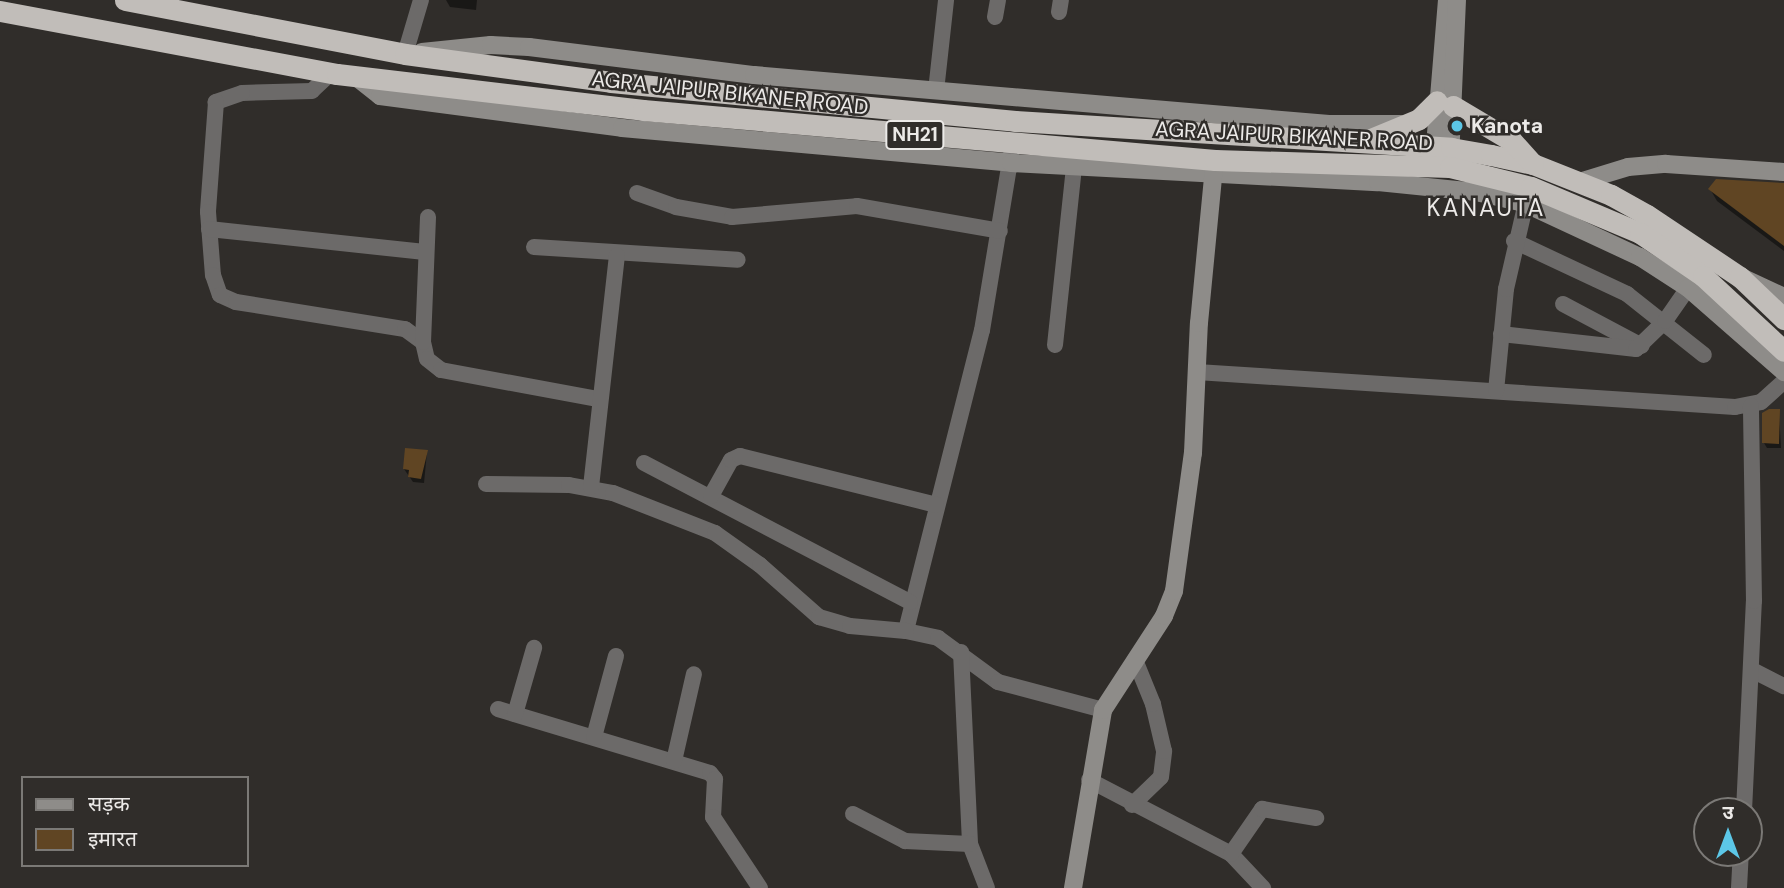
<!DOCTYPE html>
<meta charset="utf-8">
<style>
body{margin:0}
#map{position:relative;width:1784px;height:888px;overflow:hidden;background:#302d2a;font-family:"DM Sans","Noto Sans Devanagari",sans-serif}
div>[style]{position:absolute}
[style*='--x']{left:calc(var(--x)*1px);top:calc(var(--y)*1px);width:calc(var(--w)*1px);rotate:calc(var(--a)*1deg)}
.shadow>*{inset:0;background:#0007}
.building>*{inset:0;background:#604523}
.street>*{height:16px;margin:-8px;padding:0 8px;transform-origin:8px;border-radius:8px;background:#6c6a69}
.secondary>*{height:18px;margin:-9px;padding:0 9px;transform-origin:9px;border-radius:9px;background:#8e8c89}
.highway>*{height:21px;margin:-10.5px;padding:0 10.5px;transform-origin:10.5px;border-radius:10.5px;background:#c1bdb9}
.dots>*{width:19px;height:19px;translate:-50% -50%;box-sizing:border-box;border:4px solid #302d2a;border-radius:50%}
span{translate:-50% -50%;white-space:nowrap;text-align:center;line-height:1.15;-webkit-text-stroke:5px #302d2a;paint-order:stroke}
.shield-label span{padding:2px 5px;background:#302d2a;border:2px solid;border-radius:5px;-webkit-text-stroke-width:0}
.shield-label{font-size:19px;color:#eceae8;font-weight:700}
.street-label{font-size:21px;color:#eceae8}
.poi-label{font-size:21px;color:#eceae8;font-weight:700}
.left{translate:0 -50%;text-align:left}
.quarter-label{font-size:24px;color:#eceae8;letter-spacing:2px}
.legend{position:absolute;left:21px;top:776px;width:228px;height:91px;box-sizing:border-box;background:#302d2a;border:2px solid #7b7976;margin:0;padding:9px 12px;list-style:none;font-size:21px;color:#eceae8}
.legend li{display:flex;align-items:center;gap:14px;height:35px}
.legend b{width:35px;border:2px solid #7b7976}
.north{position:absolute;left:1693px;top:797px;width:70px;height:70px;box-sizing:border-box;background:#302d2a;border:2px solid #7b7976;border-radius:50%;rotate:0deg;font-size:19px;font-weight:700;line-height:28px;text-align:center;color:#eceae8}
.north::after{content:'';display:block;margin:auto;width:24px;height:32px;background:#5cc7e7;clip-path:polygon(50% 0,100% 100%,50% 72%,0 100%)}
</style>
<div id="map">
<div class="shadow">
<div style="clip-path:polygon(446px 0,477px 0,476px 10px,450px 7px)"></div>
<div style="clip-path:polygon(1784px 186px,1784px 251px,1717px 201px,1710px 189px)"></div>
<div style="clip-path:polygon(1779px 411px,1781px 448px,1767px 448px,1764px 443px)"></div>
<div style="clip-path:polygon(427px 452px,424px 483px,413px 482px,404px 469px)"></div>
</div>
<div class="building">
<div style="clip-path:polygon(1716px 179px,1784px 183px,1784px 246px,1708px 189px)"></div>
<div style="clip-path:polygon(1769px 409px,1780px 409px,1779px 444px,1762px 443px,1762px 413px)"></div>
<div style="clip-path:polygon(405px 448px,428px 450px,421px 479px,408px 477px,409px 470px,403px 469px)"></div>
</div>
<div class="street">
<div style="--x:1059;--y:12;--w:12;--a:-81"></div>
<div style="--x:995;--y:17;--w:17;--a:-80"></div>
<div style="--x:405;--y:54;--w:56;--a:-73.5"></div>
<div style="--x:331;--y:73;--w:26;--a:137"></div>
<div style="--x:312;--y:91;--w:70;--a:178.4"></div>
<div style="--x:242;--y:93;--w:28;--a:161"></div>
<div style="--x:216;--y:102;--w:110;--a:94.2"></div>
<div style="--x:208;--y:212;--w:63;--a:85.5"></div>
<div style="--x:213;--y:275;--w:21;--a:71"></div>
<div style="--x:220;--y:295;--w:17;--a:24"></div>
<div style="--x:236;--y:302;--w:171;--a:9.1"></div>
<div style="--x:405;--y:329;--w:22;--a:36"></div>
<div style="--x:423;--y:342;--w:17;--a:77"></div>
<div style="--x:427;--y:359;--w:18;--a:38"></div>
<div style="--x:441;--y:370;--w:160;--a:10.5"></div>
<div style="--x:936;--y:91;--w:92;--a:-83.7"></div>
<div style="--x:1013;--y:143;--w:190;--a:99.4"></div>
<div style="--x:982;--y:330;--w:310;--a:104.2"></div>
<div style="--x:906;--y:631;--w:33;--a:12"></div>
<div style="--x:938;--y:638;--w:74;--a:36.3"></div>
<div style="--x:998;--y:682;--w:109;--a:14.9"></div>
<div style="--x:637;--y:193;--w:41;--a:19.7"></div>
<div style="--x:676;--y:207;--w:57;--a:10.1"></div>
<div style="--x:732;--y:217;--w:125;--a:-5"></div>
<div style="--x:857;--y:206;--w:145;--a:9.9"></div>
<div style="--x:209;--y:229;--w:217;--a:6.1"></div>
<div style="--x:1514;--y:241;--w:125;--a:25.1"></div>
<div style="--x:1627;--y:294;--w:98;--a:38.4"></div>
<div style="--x:534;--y:247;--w:204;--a:3.6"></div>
<div style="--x:1563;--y:304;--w:89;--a:28"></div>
<div style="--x:1501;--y:334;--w:136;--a:6.3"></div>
<div style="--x:1636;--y:349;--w:40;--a:-44"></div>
<div style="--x:1665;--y:321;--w:40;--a:-55.1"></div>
<div style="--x:423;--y:342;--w:125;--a:-87.7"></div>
<div style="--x:1055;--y:345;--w:178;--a:-83.9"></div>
<div style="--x:1197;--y:372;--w:539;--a:3.72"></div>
<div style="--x:1735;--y:407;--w:26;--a:-11"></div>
<div style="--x:1761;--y:402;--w:31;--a:-42"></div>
<div style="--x:1496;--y:391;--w:102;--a:-84.4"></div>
<div style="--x:1506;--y:289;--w:98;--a:-77"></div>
<div style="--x:644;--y:463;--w:300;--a:27.6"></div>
<div style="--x:486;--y:484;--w:83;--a:0.7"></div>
<div style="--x:569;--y:485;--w:45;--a:10.3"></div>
<div style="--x:613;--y:493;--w:110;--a:21.4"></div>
<div style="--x:715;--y:533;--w:55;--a:35.4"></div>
<div style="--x:760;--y:565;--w:79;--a:41.4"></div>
<div style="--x:819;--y:617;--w:32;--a:16"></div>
<div style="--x:850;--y:626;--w:56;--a:5.1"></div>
<div style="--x:591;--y:487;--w:233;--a:-83.6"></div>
<div style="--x:711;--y:496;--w:41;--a:-60.9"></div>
<div style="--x:731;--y:460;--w:10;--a:-24"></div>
<div style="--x:740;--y:456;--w:202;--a:14"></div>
<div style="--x:961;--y:652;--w:192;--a:87.3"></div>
<div style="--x:970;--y:844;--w:47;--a:68.9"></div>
<div style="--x:1752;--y:670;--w:36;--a:27"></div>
<div style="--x:498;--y:709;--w:221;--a:16.8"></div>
<div style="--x:710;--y:773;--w:8;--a:50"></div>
<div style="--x:715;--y:779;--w:38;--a:93"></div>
<div style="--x:713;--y:817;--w:85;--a:56.5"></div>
<div style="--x:515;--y:714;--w:69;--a:-73.9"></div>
<div style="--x:594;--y:737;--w:84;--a:-74.8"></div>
<div style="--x:674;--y:761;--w:89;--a:-77.1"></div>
<div style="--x:1089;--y:780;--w:160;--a:27.5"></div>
<div style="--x:1231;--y:854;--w:47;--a:46.7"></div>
<div style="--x:1132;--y:805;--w:40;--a:-44"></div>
<div style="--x:1161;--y:777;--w:26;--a:-83"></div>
<div style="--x:1164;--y:751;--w:48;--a:-103.2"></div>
<div style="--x:1153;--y:704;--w:48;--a:-112.2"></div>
<div style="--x:1744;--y:811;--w:210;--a:-87.3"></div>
<div style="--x:1754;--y:601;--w:195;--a:-90.9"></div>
<div style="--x:853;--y:814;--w:59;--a:27.4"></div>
<div style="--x:905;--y:841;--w:65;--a:2.6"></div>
<div style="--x:1231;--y:854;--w:55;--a:-55.4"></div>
<div style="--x:1262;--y:809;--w:55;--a:9.5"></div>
<div style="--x:1739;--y:888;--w:35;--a:-87"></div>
</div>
<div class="secondary">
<div style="--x:422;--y:52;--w:69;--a:-5.8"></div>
<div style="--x:491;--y:45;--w:38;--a:3"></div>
<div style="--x:529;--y:47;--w:227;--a:7.1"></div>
<div style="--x:754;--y:75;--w:577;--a:4.87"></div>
<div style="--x:1329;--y:124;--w:72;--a:0"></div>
<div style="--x:356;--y:77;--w:31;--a:38"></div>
<div style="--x:380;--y:96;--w:244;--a:7.5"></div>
<div style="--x:622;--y:128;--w:391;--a:5.1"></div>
<div style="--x:1011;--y:163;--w:367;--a:3"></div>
<div style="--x:1378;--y:182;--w:99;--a:5.8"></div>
<div style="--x:1476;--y:192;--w:49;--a:12.9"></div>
<div style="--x:1524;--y:203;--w:128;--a:25"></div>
<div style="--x:1640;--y:257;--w:57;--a:32.9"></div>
<div style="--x:1688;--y:288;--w:128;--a:41.2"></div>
<div style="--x:1434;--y:158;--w:159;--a:-85.3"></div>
<div style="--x:1450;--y:160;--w:160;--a:-87.5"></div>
<div style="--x:1579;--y:182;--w:51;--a:-17"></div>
<div style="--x:1628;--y:167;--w:38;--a:-5"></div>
<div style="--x:1666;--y:164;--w:118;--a:3.9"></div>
<div style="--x:1743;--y:278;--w:45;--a:24.9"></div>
<div style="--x:1073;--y:888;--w:181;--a:-80.4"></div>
<div style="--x:1103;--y:710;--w:112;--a:-57"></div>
<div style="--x:1164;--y:616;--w:27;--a:-68"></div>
<div style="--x:1174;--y:591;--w:139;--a:-82.2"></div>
<div style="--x:1193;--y:453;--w:130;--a:-87.4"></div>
<div style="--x:1199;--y:323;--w:156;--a:-84.5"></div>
</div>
<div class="highway">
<div style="--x:125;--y:0;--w:285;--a:10.9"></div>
<div style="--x:405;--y:54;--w:208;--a:7.7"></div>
<div style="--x:611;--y:82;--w:406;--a:5.5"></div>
<div style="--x:1015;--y:121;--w:437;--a:3.5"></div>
<div style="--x:1451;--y:148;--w:41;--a:9.9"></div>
<div style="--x:1491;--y:155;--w:43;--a:12.1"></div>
<div style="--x:1533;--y:164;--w:84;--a:21.7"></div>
<div style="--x:1611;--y:195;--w:41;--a:29.1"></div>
<div style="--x:1647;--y:215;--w:112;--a:33.7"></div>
<div style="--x:1740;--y:277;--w:61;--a:43.7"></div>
<div style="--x:0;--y:11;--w:343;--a:10.6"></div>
<div style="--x:337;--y:74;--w:308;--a:6.7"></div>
<div style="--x:643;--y:110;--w:574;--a:5"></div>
<div style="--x:1215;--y:160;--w:235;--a:1.7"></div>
<div style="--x:1450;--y:167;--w:83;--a:13.9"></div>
<div style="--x:1531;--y:187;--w:118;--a:22.9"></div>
<div style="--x:1640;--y:233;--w:76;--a:34.3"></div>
<div style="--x:1703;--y:276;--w:110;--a:42.8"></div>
<div style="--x:1453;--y:106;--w:69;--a:30.7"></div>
<div style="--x:1512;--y:141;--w:31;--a:48"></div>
<div style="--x:1366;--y:141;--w:57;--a:-22.5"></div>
<div style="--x:1419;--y:119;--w:25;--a:-45"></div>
</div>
<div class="dots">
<div style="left:1457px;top:126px;background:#5cc7e7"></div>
</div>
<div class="shield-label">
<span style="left:915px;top:135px">NH21</span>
</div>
<div class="street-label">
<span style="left:730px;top:93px;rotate:6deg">AGRA JAIPUR BIKANER ROAD</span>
<span style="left:1294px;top:136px;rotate:3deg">AGRA JAIPUR BIKANER ROAD</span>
</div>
<div class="poi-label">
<span class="left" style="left:1471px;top:126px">Kanota</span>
</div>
<div class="quarter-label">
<span style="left:1486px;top:208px">KANAUTA</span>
</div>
<ul class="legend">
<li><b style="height:9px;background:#8e8c89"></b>सड़क</li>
<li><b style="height:19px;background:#604523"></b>इमारत</li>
</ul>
<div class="north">उ</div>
</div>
